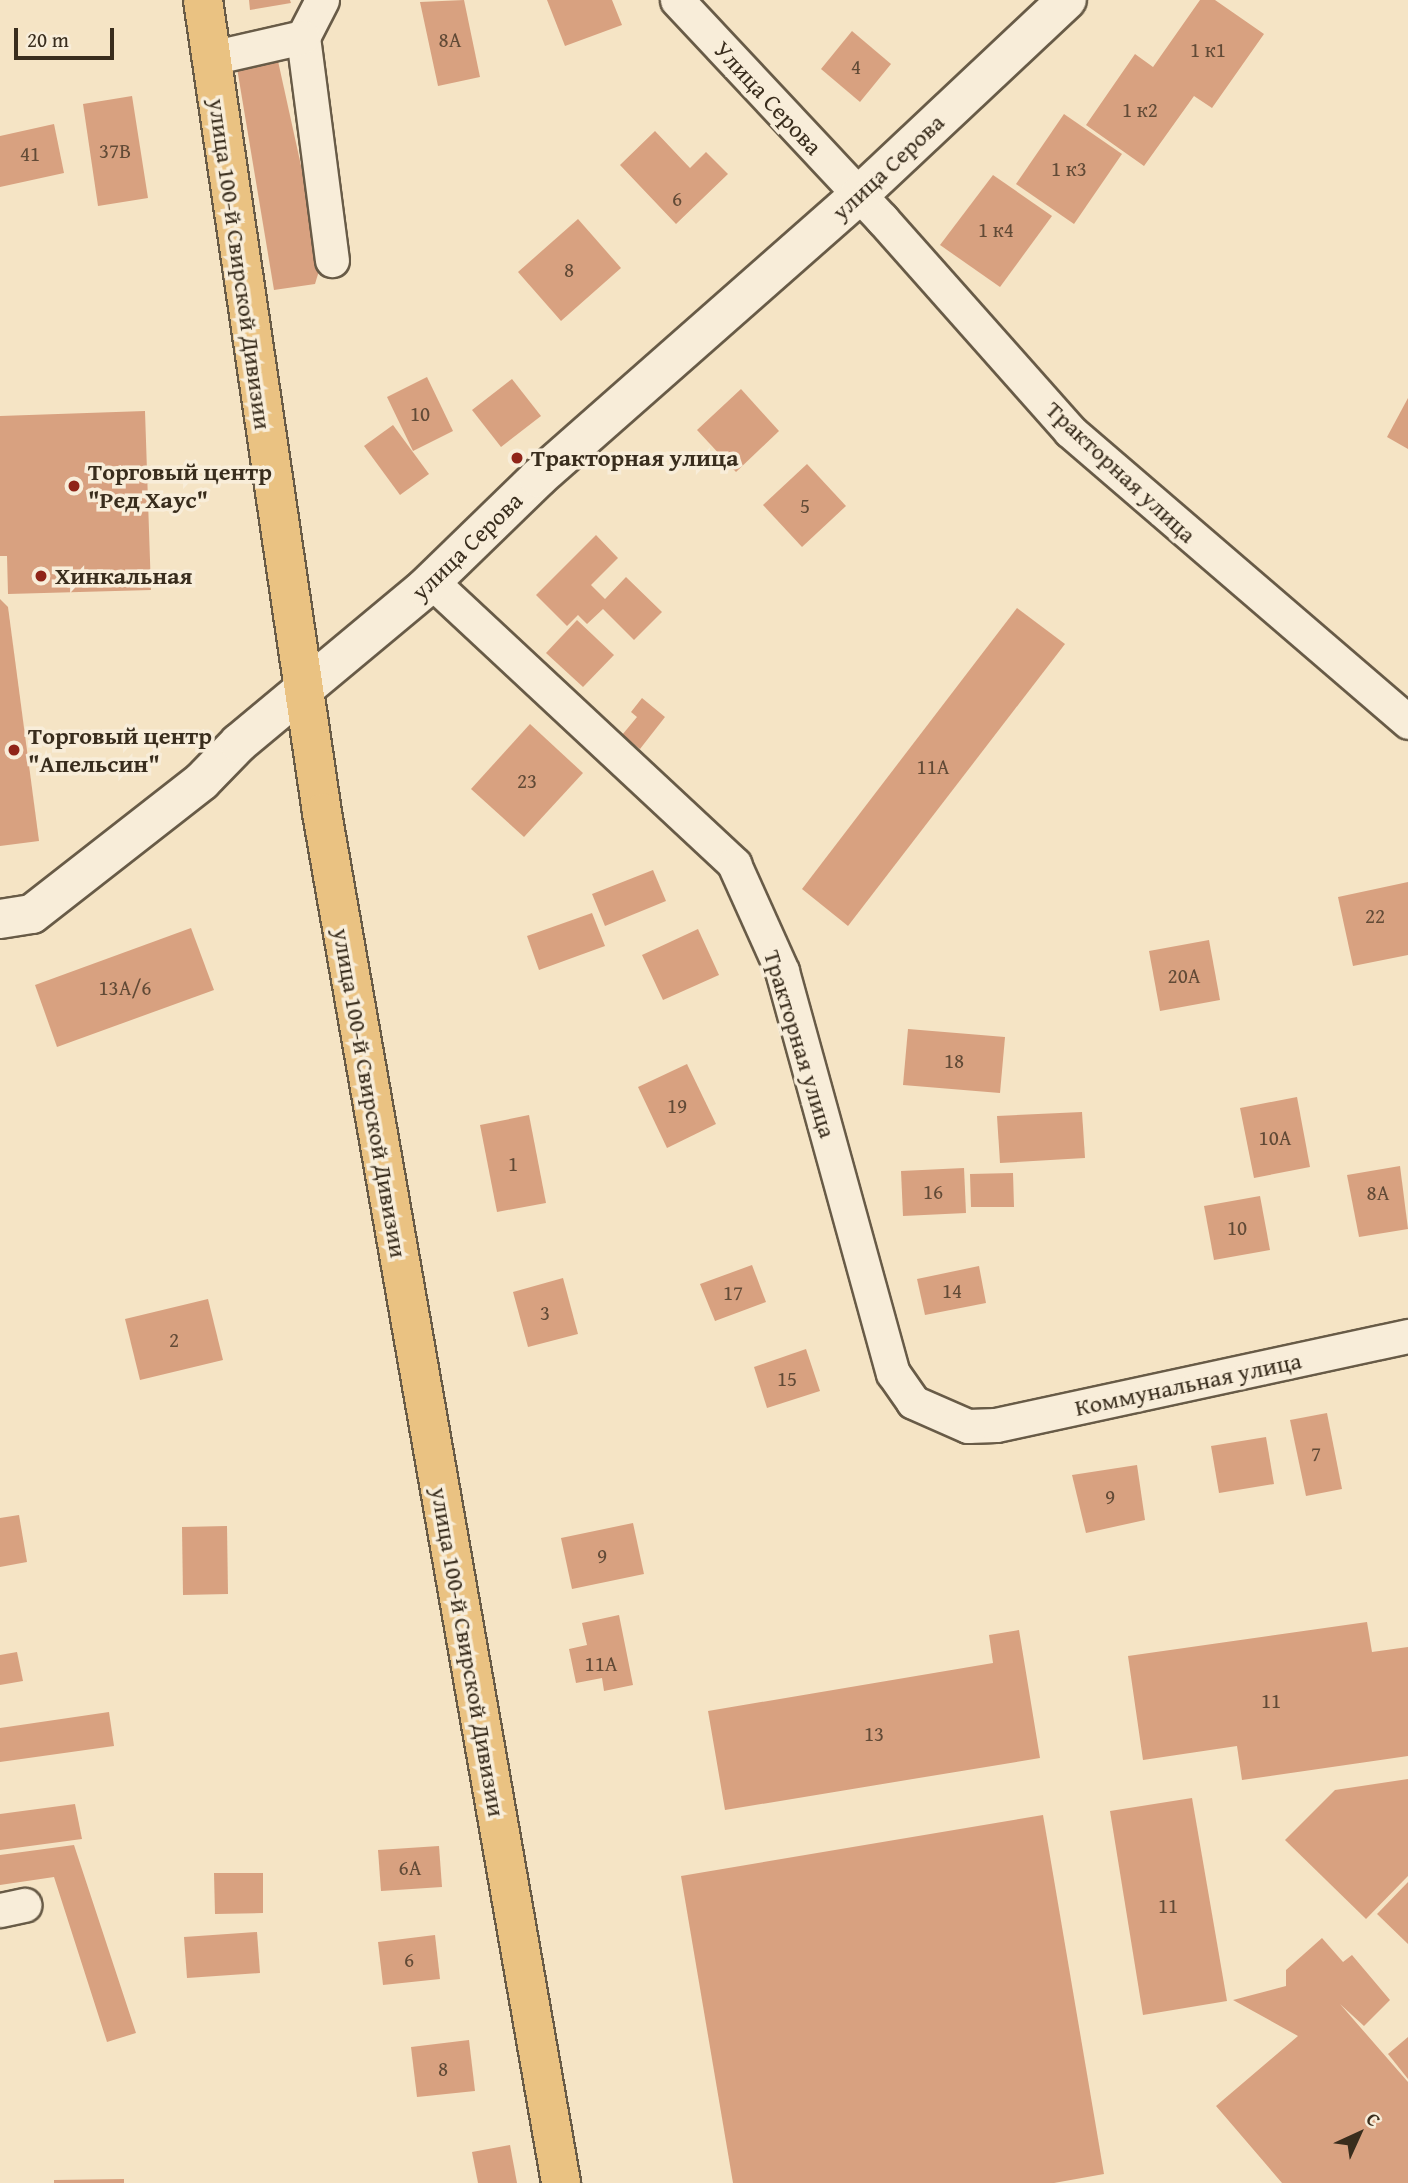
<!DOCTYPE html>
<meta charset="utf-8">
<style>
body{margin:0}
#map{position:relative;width:1408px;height:2183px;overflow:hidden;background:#f5e4c5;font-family:"Gentium Book Plus",serif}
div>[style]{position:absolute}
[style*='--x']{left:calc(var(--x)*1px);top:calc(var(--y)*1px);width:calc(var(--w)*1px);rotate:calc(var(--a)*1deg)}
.building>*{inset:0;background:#d8a180}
.roads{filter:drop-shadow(2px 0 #685b47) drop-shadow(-2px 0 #685b47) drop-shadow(0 2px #685b47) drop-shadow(0 -2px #685b47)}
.street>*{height:33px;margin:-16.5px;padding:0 16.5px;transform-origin:16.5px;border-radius:16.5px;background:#f8edd9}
.secondary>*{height:38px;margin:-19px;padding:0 19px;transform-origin:19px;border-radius:19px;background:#f8edd9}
.primary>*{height:38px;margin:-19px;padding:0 19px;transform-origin:19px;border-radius:19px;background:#eac282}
.dots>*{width:19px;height:19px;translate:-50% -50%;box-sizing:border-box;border:4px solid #f8edd9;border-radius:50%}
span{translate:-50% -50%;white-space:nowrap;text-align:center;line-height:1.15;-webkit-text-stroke:7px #f8edd9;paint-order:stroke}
.number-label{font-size:21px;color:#614a36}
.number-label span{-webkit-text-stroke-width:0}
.street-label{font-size:24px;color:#392d1d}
.poi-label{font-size:24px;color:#392d1d;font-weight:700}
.left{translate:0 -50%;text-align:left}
.north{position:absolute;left:1324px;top:2099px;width:70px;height:70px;-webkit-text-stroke:5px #f8edd9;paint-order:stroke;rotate:45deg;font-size:19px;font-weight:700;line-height:28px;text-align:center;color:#392d1d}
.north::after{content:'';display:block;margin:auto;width:24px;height:32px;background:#392d1d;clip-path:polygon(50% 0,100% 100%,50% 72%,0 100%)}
.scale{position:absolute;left:14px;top:28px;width:100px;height:32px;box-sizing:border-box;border:4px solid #392d1d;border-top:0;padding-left:9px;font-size:21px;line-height:24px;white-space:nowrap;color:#392d1d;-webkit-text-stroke:5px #f8edd9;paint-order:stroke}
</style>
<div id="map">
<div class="building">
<div style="clip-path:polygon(249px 0,290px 0,291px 3px,250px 10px)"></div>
<div style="clip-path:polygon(464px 0,480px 77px,438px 86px,420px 2px)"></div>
<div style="clip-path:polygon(547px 0,612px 0,622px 25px,565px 46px)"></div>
<div style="clip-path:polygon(1200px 0,1215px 0,1264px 34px,1212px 108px,1194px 96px,1144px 166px,1086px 125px,1135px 54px,1153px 67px)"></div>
<div style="clip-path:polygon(852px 31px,891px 64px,860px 102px,821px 69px)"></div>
<div style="clip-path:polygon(278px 61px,322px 261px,315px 284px,274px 290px,237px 68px)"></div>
<div style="clip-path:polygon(132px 96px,148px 198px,98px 206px,83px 104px)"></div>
<div style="clip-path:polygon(1064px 114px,1122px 154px,1074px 224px,1016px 184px)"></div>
<div style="clip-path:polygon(54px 124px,64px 173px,0 187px,0 136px)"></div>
<div style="clip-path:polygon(655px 131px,690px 168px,706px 152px,728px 174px,676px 224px,620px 165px)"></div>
<div style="clip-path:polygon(993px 175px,1052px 216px,1000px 287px,940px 245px)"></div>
<div style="clip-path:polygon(578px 219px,621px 268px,561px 321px,518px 272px)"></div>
<div style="clip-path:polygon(427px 377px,453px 431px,413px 451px,387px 397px)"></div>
<div style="clip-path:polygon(512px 379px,541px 416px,501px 447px,472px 410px)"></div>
<div style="clip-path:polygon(741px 389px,779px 431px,736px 472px,697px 430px)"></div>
<div style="clip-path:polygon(1408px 398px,1408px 449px,1387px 437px)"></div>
<div style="clip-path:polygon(145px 411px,151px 590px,8px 594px,7px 556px,0 556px,0 416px)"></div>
<div style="clip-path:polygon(393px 425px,429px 474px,400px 495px,364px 446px)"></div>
<div style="clip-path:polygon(807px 464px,846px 506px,802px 547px,763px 505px)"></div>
<div style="clip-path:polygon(596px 535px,618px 558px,591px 585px,605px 599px,626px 577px,662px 612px,634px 640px,603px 609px,587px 624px,578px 615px,567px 626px,536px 595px)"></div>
<div style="clip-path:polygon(0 599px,8px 607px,39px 841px,0 846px)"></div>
<div style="clip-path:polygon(1017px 608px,1065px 644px,848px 926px,802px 889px)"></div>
<div style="clip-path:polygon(577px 620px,614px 655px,583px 687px,546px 653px)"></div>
<div style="clip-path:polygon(642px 698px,665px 717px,640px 749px,622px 735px,637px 717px,631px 712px)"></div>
<div style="clip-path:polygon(530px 724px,583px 773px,524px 837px,471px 789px)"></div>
<div style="clip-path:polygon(653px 870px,666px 901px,605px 926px,592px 894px)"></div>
<div style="clip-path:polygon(1408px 882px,1408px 955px,1353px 966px,1338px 897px)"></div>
<div style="clip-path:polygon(592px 913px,605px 946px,539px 970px,527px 936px)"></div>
<div style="clip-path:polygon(191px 928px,214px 990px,57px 1047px,35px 985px)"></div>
<div style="clip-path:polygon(698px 929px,719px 975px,663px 1000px,642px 955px)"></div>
<div style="clip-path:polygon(1209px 940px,1220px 1000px,1160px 1011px,1149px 951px)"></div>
<div style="clip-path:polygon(908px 1029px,1005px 1037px,1000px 1093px,903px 1085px)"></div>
<div style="clip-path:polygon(687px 1064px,716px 1124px,667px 1148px,638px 1087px)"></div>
<div style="clip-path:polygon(1297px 1097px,1310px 1167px,1254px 1178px,1240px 1108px)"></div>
<div style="clip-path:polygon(1082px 1112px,1085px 1158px,1000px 1163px,997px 1116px)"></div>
<div style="clip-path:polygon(529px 1115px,546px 1203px,497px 1212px,480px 1125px)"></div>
<div style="clip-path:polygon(1400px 1166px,1408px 1229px,1359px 1237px,1347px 1175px)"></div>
<div style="clip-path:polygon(964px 1168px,966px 1213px,903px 1216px,901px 1171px)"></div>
<div style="clip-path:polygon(1013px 1173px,1014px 1207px,971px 1207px,970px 1174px)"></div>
<div style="clip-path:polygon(1260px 1196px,1270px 1250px,1214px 1260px,1204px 1206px)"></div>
<div style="clip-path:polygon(752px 1265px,766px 1302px,715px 1321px,700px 1284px)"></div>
<div style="clip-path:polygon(979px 1266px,986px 1303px,925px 1315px,917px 1279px)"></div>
<div style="clip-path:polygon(563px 1278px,578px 1334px,528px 1347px,513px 1292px)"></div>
<div style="clip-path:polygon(208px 1299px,223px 1360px,140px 1380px,125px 1319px)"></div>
<div style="clip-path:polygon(806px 1349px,820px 1391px,767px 1408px,754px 1367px)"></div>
<div style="clip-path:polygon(1327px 1413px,1342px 1489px,1306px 1496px,1290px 1420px)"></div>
<div style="clip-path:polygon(1266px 1437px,1274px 1484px,1219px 1493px,1211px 1446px)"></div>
<div style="clip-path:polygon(1137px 1465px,1145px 1520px,1086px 1533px,1072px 1475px)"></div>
<div style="clip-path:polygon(19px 1515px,27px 1562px,0 1567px,0 1518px)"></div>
<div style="clip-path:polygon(633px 1523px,644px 1574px,572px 1589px,561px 1538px)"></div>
<div style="clip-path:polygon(227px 1526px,228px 1594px,183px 1595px,182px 1527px)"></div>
<div style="clip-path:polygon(619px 1615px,633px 1685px,604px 1691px,602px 1678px,576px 1683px,569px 1649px,587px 1645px,582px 1623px)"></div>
<div style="clip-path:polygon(1367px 1622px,1372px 1652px,1408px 1647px,1408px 1756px,1242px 1780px,1237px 1746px,1143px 1760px,1128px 1656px)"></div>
<div style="clip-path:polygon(1019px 1630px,1040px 1758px,725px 1810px,708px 1711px,993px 1663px,989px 1635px)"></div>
<div style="clip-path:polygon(17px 1652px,23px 1681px,0 1685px,0 1655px)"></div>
<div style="clip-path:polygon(109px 1712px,114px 1746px,0 1762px,0 1728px)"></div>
<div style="clip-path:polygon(1408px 1779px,1408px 1876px,1366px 1919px,1285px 1840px,1335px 1790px)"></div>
<div style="clip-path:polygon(1192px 1798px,1227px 2001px,1143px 2015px,1110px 1811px)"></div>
<div style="clip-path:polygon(75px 1804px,82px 1839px,0 1850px,0 1814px)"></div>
<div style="clip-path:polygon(1043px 1815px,1104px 2174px,1054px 2183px,733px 2183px,681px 1876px)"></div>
<div style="clip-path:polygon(74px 1845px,136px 2033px,107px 2042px,54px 1877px,0 1885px,0 1855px)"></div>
<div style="clip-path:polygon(439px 1846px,442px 1887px,381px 1891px,378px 1850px)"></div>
<div style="clip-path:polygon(214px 1873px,263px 1873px,263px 1913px,215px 1914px)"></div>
<div style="clip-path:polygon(1408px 1882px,1408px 1944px,1377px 1914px)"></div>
<div style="clip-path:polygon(257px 1932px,260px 1973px,187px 1978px,184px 1937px)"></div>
<div style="clip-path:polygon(435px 1935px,440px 1979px,383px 1985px,378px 1942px)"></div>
<div style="clip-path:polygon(1322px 1938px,1343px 1962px,1352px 1955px,1390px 2000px,1364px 2026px,1340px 2004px,1408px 2082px,1408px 2183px,1282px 2183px,1216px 2106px,1298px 2036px,1233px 2000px,1286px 1986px,1286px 1970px)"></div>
<div style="clip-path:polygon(1408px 2037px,1408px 2079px,1388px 2054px)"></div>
<div style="clip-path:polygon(469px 2040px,475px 2091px,417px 2097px,411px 2047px)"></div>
<div style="clip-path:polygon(510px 2145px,517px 2183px,478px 2183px,472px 2152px)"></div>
<div style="clip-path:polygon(124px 2179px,124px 2183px,54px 2183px,54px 2180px)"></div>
</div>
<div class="roads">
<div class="street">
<div style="--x:322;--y:0;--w:42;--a:117.2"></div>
<div style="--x:303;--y:37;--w:225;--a:82.6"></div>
<div style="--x:677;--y:0;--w:300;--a:46.9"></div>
<div style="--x:882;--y:219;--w:283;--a:48.4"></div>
<div style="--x:1070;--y:431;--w:446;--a:40.7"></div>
<div style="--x:211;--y:58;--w:94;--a:-12.9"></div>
<div style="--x:431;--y:581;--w:415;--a:43"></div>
<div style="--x:734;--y:864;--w:117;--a:65.8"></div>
<div style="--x:782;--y:971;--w:417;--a:74.6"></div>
<div style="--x:893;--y:1373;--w:35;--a:55"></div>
<div style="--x:913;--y:1402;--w:60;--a:23.6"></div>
<div style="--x:968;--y:1426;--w:28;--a:-2"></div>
<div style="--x:996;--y:1425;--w:422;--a:-12.2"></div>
<div style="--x:0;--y:1910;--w:25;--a:-12"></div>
</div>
<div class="secondary">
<div style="--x:0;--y:919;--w:32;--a:-9"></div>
<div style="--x:32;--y:914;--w:216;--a:-38"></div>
<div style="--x:202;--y:781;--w:53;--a:-45.8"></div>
<div style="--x:239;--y:743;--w:242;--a:-39.8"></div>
<div style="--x:425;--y:588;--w:158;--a:-44.2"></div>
<div style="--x:538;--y:478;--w:428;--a:-41.4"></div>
<div style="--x:859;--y:195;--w:285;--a:-43.2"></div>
</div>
<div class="primary">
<div style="--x:203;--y:0;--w:822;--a:81.67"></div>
<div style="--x:322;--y:813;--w:1391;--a:80.1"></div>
</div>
</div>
<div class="dots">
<div style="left:517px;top:458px;background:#8f2418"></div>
<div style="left:74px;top:486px;background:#8f2418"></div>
<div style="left:41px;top:576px;background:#8f2418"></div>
<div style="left:14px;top:750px;background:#8f2418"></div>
</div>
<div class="number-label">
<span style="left:450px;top:40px">8А</span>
<span style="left:1208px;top:50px">1 к1</span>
<span style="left:856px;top:67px">4</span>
<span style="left:1140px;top:110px">1 к2</span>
<span style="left:115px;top:151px">37В</span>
<span style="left:30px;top:154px">41</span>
<span style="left:1069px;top:169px">1 к3</span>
<span style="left:677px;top:199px">6</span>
<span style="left:996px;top:230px">1 к4</span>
<span style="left:569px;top:270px">8</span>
<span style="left:420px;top:414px">10</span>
<span style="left:805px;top:506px">5</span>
<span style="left:933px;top:767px">11А</span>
<span style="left:527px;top:781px">23</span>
<span style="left:1375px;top:916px">22</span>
<span style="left:1184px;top:976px">20А</span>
<span style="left:125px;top:988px">13А/6</span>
<span style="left:954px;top:1061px">18</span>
<span style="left:677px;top:1106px">19</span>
<span style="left:1275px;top:1138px">10А</span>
<span style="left:513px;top:1164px">1</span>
<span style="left:933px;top:1192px">16</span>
<span style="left:1378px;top:1193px">8А</span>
<span style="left:1237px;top:1228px">10</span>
<span style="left:952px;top:1291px">14</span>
<span style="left:733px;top:1293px">17</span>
<span style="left:545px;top:1313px">3</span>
<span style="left:174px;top:1340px">2</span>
<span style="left:787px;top:1379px">15</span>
<span style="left:1316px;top:1454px">7</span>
<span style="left:1110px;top:1497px">9</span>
<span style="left:602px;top:1556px">9</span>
<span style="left:601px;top:1664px">11А</span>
<span style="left:1271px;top:1701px">11</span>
<span style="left:874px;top:1734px">13</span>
<span style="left:410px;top:1868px">6А</span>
<span style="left:1168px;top:1906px">11</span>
<span style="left:409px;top:1960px">6</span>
<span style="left:443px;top:2069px">8</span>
</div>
<div class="street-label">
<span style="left:768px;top:98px;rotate:47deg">Улица Серова</span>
<span style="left:888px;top:167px;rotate:-43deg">улица Серова</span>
<span style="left:240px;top:264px;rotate:82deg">улица 100-й Свирской Дивизии</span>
<span style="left:1121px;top:472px;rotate:43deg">Тракторная улица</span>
<span style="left:467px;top:546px;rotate:-44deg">улица Серова</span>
<span style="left:800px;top:1044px;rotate:73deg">Тракторная улица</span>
<span style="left:370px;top:1093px;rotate:80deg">улица 100-й Свирской Дивизии</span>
<span style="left:1188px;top:1384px;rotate:-12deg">Коммунальная улица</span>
<span style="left:468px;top:1652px;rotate:80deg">улица 100-й Свирской Дивизии</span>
</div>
<div class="poi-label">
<span class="left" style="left:531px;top:458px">Тракторная улица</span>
<span class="left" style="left:88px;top:486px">Торговый центр<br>"Ред Хаус"</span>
<span class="left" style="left:55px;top:576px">Хинкальная</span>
<span class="left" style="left:28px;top:750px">Торговый центр<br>"Апельсин"</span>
</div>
<div class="north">С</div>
<div class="scale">20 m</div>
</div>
